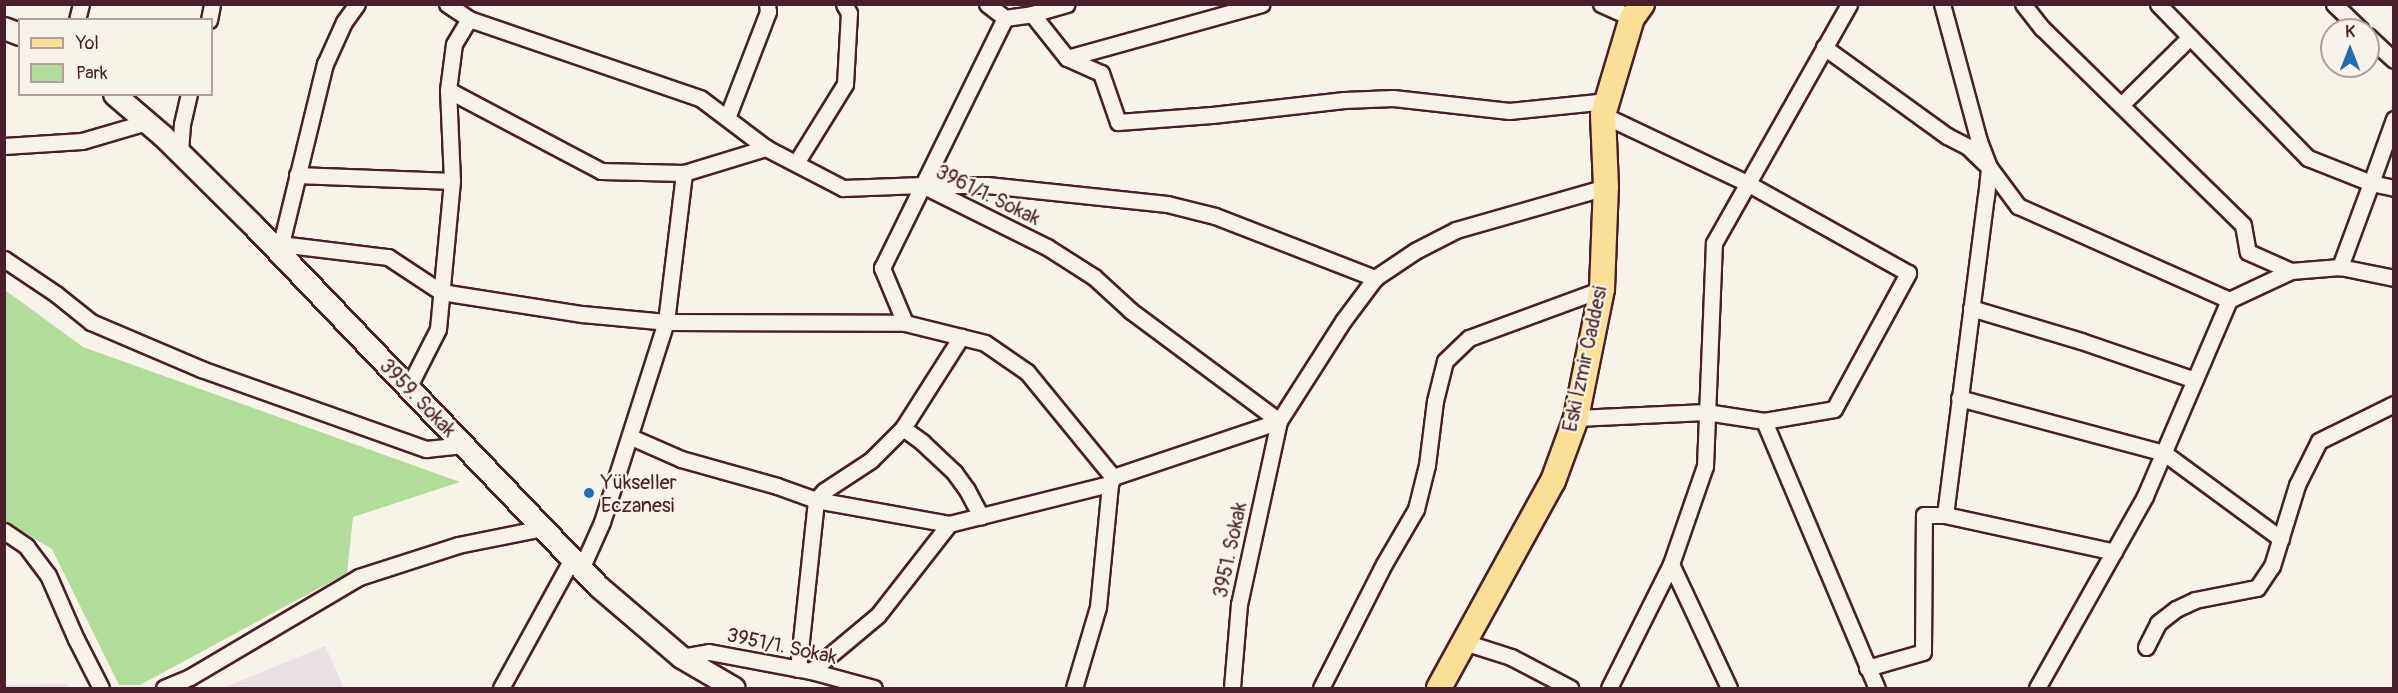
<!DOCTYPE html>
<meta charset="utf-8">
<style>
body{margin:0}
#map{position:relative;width:2398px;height:693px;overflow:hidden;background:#f7f3e8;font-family:Pangolin,sans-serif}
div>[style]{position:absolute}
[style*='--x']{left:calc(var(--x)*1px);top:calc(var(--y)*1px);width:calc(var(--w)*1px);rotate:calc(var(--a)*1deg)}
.built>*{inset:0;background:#eadfe5}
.green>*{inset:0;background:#b1dc99}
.roads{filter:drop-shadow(2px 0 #4a1f2b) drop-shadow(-2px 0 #4a1f2b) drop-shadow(0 2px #4a1f2b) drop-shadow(0 -2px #4a1f2b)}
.street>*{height:15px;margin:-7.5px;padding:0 7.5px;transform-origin:7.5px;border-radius:7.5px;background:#f7f3e8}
.secondary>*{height:21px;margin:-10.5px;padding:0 10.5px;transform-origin:10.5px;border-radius:10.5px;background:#f7f3e8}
.primary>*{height:24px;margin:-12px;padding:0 12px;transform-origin:12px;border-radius:12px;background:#fbdf96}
.dots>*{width:16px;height:16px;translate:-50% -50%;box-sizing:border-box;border:3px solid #f7f3e8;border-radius:50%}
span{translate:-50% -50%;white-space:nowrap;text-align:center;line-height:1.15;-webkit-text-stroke:4.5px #f7f3e8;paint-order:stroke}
.street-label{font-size:20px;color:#4a1f2b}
.poi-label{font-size:20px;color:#4a1f2b}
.left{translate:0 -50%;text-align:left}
.frame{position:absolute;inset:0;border:6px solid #4a1f2b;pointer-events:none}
.legend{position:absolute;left:18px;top:18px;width:195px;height:78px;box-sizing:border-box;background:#f7f3e8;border:2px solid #b29e9c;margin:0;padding:8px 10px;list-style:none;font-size:18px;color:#4a1f2b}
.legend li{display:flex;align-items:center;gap:12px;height:30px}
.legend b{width:30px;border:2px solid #b29e9c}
.north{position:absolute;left:2320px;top:18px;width:60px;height:60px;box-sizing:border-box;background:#f7f3e8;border:2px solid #b29e9c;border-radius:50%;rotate:0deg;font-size:16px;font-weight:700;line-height:24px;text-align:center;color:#4a1f2b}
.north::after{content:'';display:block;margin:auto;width:21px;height:27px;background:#1f6fb2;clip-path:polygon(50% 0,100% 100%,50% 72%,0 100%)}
</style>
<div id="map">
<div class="built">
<div style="clip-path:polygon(325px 646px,344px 688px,223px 688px)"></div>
<div style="clip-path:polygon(67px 684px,69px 688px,5px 688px,5px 685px)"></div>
</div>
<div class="green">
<div style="clip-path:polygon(5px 290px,83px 347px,460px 482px,353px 517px,347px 573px,140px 685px,119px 685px,52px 549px,5px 521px)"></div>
</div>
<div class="roads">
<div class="street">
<div style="--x:447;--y:4;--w:27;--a:34"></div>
<div style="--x:469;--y:19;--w:244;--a:18.9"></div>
<div style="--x:700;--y:98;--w:83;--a:37.1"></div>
<div style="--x:766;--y:148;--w:87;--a:27.5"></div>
<div style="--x:843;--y:188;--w:79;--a:-2.2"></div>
<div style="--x:922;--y:185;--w:140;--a:26.4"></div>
<div style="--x:1047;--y:247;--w:56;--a:32.6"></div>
<div style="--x:1094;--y:277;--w:50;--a:42.6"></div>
<div style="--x:1131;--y:311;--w:184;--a:36.6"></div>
<div style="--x:1279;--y:421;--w:187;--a:102.3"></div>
<div style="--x:1239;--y:604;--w:84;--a:94.8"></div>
<div style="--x:987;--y:4;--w:23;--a:38"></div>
<div style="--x:1005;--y:18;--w:27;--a:-8"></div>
<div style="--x:1032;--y:14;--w:36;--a:-16"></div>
<div style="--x:1601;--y:4;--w:34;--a:24"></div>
<div style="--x:2023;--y:4;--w:31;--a:52"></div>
<div style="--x:2042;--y:28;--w:281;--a:44.4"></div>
<div style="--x:2243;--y:225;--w:27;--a:80"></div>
<div style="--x:2248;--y:252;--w:47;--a:23.8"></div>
<div style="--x:2158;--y:4;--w:215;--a:45.8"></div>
<div style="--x:2308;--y:158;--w:68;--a:21.6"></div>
<div style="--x:2371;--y:183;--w:90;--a:110.3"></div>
<div style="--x:2334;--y:4;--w:37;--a:44"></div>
<div style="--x:1032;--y:14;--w:56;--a:51.5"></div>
<div style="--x:1067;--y:58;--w:37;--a:24"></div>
<div style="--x:1101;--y:73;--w:52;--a:70.9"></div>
<div style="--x:1118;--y:122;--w:94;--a:-4.3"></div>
<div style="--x:1212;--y:115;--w:133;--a:-6.5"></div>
<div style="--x:1344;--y:100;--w:49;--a:-2.3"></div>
<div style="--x:1393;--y:98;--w:117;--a:6.4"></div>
<div style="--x:1509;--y:111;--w:99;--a:-5.8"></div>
<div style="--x:77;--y:20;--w:16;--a:-76"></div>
<div style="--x:209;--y:20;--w:16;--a:-79"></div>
<div style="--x:2368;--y:36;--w:35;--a:43"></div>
<div style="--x:1824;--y:47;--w:152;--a:35.9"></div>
<div style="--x:1947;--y:136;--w:22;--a:27"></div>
<div style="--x:1967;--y:146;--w:30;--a:44"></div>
<div style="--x:1989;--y:167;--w:49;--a:53.4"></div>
<div style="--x:2018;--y:206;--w:231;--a:24"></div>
<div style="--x:2229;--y:300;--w:68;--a:-25.1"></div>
<div style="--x:2291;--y:271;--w:49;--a:-4.7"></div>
<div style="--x:2340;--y:267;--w:55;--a:11.5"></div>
<div style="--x:1067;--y:58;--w:202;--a:-15.5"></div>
<div style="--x:448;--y:90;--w:173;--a:27.9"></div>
<div style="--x:601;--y:171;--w:83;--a:1.4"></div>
<div style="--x:2121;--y:105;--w:97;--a:-44.6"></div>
<div style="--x:727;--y:118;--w:114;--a:-68.9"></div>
<div style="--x:768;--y:12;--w:8;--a:-97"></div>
<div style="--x:2394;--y:119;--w:68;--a:109.8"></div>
<div style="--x:2371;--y:183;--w:24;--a:12"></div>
<div style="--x:4;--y:146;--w:78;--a:-3.7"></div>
<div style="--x:82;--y:141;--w:68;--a:-16.3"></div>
<div style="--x:180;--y:152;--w:28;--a:-86"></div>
<div style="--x:182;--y:124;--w:31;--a:-77"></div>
<div style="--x:796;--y:163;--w:93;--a:-58.2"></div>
<div style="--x:845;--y:84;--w:71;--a:-86.8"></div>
<div style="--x:849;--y:13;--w:10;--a:-119"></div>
<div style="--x:297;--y:175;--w:155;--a:2.2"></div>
<div style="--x:925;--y:185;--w:62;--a:0"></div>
<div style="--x:987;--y:185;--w:181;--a:6"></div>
<div style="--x:1167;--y:204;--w:49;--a:14"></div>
<div style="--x:1215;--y:216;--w:172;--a:21.2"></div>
<div style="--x:280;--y:244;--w:109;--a:6.9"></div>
<div style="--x:388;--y:257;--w:64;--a:33.4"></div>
<div style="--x:441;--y:292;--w:143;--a:8.9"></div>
<div style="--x:582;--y:314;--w:84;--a:5.4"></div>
<div style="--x:666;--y:322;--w:239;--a:0.2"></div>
<div style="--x:905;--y:323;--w:82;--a:14"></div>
<div style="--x:985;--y:343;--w:51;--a:34.6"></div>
<div style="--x:1027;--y:372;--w:136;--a:50.7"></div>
<div style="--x:279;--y:252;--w:194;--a:-76.3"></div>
<div style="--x:325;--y:64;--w:46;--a:-65.7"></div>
<div style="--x:344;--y:22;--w:22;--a:-54"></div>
<div style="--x:4;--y:259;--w:63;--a:33.9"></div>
<div style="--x:56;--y:294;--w:45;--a:38.7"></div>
<div style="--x:91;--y:322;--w:120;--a:23.1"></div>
<div style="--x:201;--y:369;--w:239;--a:19.6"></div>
<div style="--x:426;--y:449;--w:37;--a:-6"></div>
<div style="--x:1971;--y:308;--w:115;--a:16.7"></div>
<div style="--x:2081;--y:341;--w:120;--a:18.9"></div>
<div style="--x:905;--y:323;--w:60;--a:-112.7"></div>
<div style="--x:882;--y:268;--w:279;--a:-63.8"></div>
<div style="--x:408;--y:388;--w:66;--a:-63"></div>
<div style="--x:438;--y:329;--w:149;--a:-84.6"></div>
<div style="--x:452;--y:181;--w:91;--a:-92.5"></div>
<div style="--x:448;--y:90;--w:46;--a:-82.6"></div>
<div style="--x:454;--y:44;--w:29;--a:-59"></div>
<div style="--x:1959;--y:398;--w:212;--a:15"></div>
<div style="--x:2164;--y:453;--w:145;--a:36.3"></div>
<div style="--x:1576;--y:418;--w:130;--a:-2.6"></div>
<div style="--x:1706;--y:412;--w:59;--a:8.8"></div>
<div style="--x:1764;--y:421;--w:71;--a:-9.7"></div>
<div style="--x:1834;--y:409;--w:155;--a:-61.4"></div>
<div style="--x:1908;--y:273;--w:184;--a:-150.8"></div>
<div style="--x:1747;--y:183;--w:159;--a:-154.7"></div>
<div style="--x:1764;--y:421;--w:290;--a:67.1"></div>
<div style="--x:903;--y:428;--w:24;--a:36"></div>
<div style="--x:922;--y:442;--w:44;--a:43.2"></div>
<div style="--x:954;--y:472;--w:22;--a:54"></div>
<div style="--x:967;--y:490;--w:30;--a:62"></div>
<div style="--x:631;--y:437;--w:55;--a:23.7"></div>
<div style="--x:681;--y:459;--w:100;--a:15.7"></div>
<div style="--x:777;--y:486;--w:41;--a:19.7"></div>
<div style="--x:816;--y:500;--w:135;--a:10.2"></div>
<div style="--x:949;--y:524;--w:166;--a:-14"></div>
<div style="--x:1110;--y:484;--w:8;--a:-67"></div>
<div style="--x:1113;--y:477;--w:175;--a:-18.6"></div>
<div style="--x:1279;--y:421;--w:119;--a:-57.4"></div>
<div style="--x:1343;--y:321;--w:54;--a:-53.3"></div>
<div style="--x:1375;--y:278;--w:48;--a:-34"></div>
<div style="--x:1415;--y:251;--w:46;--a:-27.1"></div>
<div style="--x:1456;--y:230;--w:156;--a:-16"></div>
<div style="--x:1945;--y:515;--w:173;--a:12.3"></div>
<div style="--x:4;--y:531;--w:27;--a:34"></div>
<div style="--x:26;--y:546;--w:36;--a:53"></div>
<div style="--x:48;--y:575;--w:70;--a:66.4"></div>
<div style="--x:76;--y:639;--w:55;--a:63"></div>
<div style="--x:1671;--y:564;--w:137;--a:64.9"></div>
<div style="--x:581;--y:569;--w:51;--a:-65.9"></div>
<div style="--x:602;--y:522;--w:210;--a:-72.3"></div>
<div style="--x:666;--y:322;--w:150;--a:-83.1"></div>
<div style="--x:684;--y:173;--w:86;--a:-17"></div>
<div style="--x:1464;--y:642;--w:49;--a:17.7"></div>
<div style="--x:1511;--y:657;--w:67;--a:27.7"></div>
<div style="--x:2146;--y:647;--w:27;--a:-63"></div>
<div style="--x:2158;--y:623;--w:23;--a:-38"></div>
<div style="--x:2176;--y:609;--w:21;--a:-25"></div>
<div style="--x:2195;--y:600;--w:63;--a:-11"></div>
<div style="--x:2257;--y:588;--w:27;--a:-56"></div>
<div style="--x:2272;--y:566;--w:85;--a:-72.8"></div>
<div style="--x:2297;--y:485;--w:49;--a:-63.4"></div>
<div style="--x:2319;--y:441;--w:84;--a:-26.3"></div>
<div style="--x:681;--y:657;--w:28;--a:-10"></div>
<div style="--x:709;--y:652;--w:104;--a:10.6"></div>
<div style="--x:811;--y:671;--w:65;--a:15.1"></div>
<div style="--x:1867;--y:668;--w:58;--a:-15.9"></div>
<div style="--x:1923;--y:652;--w:137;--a:-89.6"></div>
<div style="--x:1924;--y:515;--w:21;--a:0"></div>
<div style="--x:1945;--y:515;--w:321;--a:-82.7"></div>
<div style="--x:1986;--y:197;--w:30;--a:-84"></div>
<div style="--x:1989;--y:167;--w:28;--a:-111"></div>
<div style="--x:1979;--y:141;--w:142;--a:-105.1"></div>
<div style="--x:798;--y:669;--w:170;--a:-83.9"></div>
<div style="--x:816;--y:500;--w:12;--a:-48"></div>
<div style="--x:824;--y:491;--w:56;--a:-33.4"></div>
<div style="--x:871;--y:460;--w:45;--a:-45"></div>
<div style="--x:903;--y:428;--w:108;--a:-57.5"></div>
<div style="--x:811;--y:671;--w:87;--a:-39.9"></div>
<div style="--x:878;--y:615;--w:115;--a:-52"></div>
<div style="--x:164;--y:688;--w:28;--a:-23"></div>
<div style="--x:190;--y:677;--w:196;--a:-30.6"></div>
<div style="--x:359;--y:577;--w:104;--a:-17.9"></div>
<div style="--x:458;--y:545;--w:87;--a:-11.3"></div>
<div style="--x:501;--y:688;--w:147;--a:-61.2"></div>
<div style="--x:1074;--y:688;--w:84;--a:-73.5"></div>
<div style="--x:1098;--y:607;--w:124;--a:-84.4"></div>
<div style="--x:1321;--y:688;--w:139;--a:-63.1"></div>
<div style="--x:1384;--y:564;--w:64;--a:-59.8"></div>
<div style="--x:1416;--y:509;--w:45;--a:-76"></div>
<div style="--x:1427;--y:465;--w:64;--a:-82.9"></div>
<div style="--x:1435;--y:401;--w:41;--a:-76"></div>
<div style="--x:1445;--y:361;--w:33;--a:-44"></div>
<div style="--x:1469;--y:338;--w:142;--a:-20.2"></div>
<div style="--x:1609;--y:688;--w:139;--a:-63.4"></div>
<div style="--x:1671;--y:564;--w:104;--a:-70.9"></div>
<div style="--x:1705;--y:466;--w:223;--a:-87.7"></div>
<div style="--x:1714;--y:243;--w:274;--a:-60.5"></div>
<div style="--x:2037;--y:688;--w:220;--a:-60.6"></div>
<div style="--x:2145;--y:496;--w:213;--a:-66.8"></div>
</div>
<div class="secondary">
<div style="--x:4;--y:28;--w:17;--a:21"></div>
<div style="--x:114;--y:94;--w:65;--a:40.6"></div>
<div style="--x:163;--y:136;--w:125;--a:44.7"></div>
<div style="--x:252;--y:224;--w:501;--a:46.29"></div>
<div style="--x:598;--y:586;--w:109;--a:40.5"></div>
<div style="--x:681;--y:657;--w:61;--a:30.3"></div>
</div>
<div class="primary">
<div style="--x:1439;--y:688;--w:236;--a:-61.2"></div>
<div style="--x:1553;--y:481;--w:67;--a:-69.9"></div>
<div style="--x:1576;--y:418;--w:132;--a:-78.6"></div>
<div style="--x:1602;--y:289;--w:102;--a:-87.8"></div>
<div style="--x:1606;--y:187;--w:72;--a:-92.4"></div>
<div style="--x:1603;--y:115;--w:101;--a:-73.4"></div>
<div style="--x:1632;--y:18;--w:17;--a:-54"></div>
</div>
</div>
<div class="dots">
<div style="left:589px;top:493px;background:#1f6fb2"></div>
</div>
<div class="street-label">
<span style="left:988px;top:195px;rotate:26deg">3961/1. Sokak</span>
<span style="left:1585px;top:359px;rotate:-78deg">Eski İzmir Caddesi</span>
<span style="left:418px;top:398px;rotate:46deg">3959. Sokak</span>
<span style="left:1230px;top:550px;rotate:-78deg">3951. Sokak</span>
<span style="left:782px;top:646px;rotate:12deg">3951/1. Sokak</span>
</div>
<div class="poi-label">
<span class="left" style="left:601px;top:494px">Yükseller<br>Eczanesi</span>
</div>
<div class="frame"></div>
<ul class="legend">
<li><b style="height:8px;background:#fbdf96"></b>Yol</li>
<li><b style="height:16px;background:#b1dc99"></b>Park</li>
</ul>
<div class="north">K</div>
</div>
